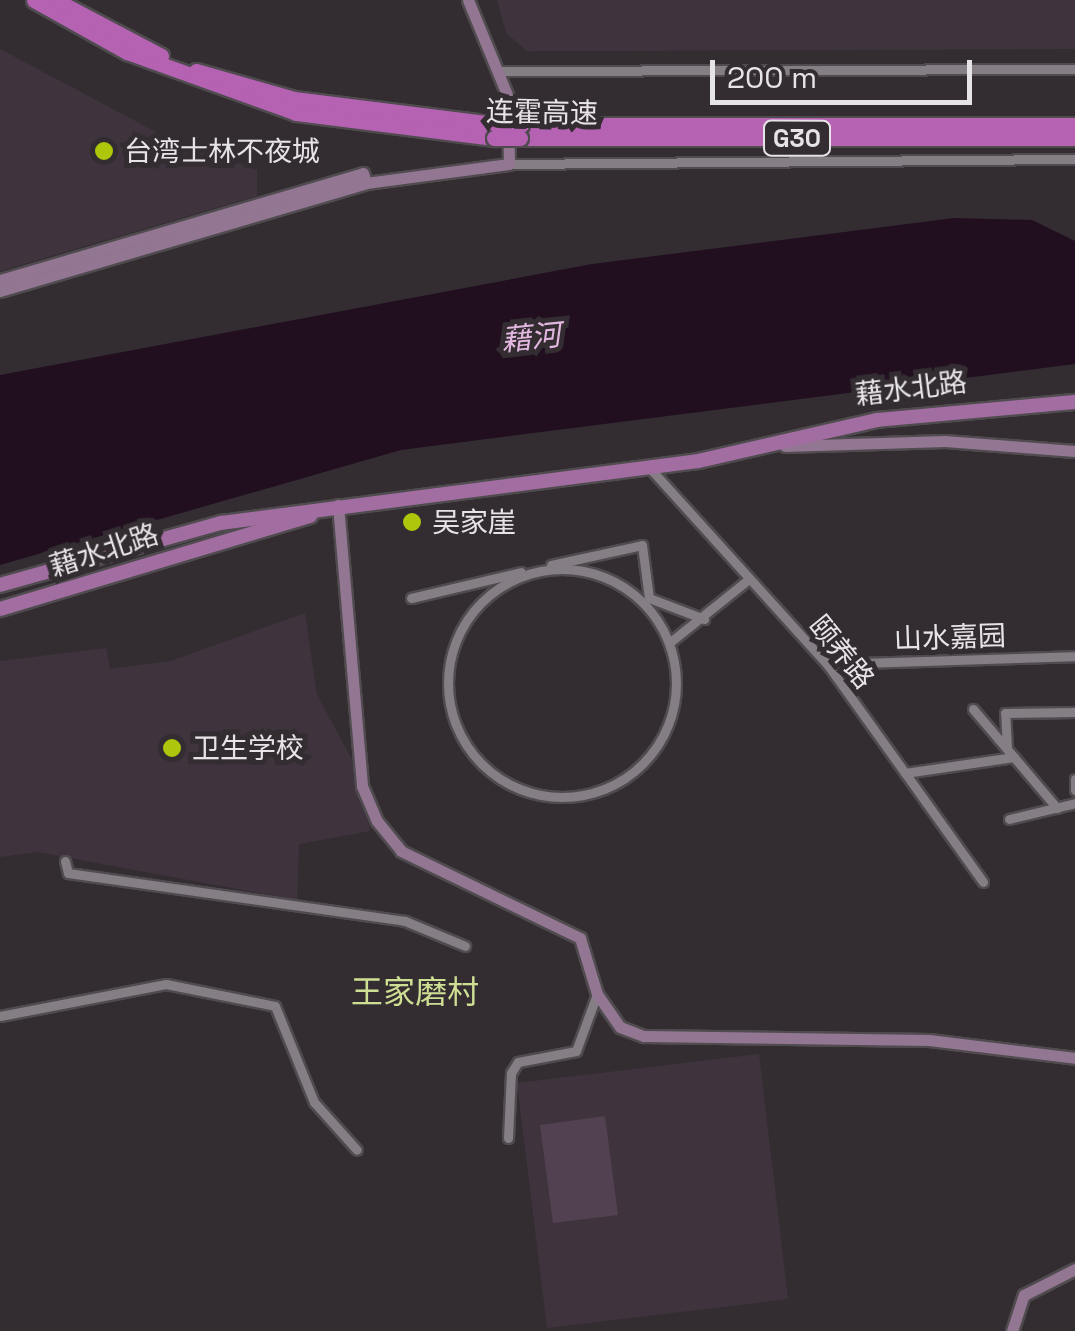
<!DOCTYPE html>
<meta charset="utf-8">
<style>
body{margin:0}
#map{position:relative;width:1075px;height:1331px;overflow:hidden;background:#332d32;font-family:"Space Grotesk","Noto Sans SC",sans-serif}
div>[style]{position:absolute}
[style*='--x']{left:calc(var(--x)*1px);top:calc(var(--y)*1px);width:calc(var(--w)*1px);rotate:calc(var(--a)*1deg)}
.built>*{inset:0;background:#3f343e}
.green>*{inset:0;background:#524151}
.water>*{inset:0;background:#210f20}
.roads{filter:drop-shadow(2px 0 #4f4b4f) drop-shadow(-2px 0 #4f4b4f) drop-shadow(0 2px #4f4b4f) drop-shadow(0 -2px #4f4b4f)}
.street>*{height:9px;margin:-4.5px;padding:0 4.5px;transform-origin:4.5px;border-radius:4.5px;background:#857e84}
.street>.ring{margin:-4.5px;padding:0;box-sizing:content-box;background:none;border:9px solid #857e84;border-radius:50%}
.secondary>*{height:11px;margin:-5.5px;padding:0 5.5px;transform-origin:5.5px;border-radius:5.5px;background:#937692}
.primary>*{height:14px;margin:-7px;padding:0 7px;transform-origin:7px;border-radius:7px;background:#a26da0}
.highway>*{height:15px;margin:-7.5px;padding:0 7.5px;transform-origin:7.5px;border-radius:7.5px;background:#b562b3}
.bridges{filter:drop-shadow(2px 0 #4f4b4f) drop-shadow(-2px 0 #4f4b4f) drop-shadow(0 2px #4f4b4f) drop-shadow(0 -2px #4f4b4f)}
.highway-bridge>*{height:15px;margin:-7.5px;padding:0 7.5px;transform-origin:7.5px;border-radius:7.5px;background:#b562b3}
.dots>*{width:28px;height:28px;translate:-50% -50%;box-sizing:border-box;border:5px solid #332d32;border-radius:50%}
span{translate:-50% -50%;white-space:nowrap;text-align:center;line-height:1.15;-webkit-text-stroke:10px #332d32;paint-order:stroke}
.shield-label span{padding:2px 8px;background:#332d32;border:2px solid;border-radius:8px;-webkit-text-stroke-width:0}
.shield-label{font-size:25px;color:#e7e4e7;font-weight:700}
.street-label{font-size:28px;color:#e7e4e7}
.poi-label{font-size:28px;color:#e7e4e7}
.left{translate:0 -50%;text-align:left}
.water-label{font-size:30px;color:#e3b8e0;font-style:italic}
.quarter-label{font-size:32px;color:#cede92}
.scale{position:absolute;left:710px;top:60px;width:262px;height:45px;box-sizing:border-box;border:5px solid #e7e4e7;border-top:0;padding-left:12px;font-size:30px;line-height:35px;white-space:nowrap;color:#e7e4e7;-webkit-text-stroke:8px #332d32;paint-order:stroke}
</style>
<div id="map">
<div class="built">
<div style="clip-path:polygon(497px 0,1075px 0,1075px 49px,527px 51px,506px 33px)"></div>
<div style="clip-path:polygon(0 49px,158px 133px,257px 170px,257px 196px,0 271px)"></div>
<div style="clip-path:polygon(305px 613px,317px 695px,357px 769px,370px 831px,299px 844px,297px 900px,38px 852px,0 857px,0 661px,106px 648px,110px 669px,171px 661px)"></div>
<div style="clip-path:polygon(759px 1054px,788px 1299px,547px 1328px,517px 1083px)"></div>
</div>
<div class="green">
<div style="clip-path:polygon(605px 1116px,618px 1215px,553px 1223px,540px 1125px)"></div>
</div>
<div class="water">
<div style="clip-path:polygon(954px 218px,1032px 220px,1075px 241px,1075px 364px,401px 450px,0 565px,0 375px,592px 264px)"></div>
</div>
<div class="roads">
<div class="street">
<div style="--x:499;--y:71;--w:576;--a:-0.2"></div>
<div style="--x:509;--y:164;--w:566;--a:-0.51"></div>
<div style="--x:648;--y:466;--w:267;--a:47.9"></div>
<div style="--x:827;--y:664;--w:268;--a:54.4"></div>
<div style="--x:551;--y:565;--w:93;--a:-12.4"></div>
<div style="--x:642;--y:545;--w:53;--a:82.5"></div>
<div style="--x:649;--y:598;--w:59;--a:20.9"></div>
<div class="ring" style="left:448px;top:569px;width:219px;height:219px"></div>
<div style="--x:411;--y:598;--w:113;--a:-13.3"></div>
<div style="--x:669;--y:643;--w:102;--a:-38.7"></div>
<div style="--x:827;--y:664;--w:248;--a:-1.8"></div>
<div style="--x:973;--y:709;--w:130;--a:49.7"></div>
<div style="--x:1007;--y:748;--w:35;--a:-93"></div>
<div style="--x:1005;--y:713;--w:70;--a:-0.8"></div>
<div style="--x:905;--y:773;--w:110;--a:-8.4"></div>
<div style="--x:1075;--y:779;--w:11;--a:90"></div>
<div style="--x:1009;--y:819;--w:68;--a:-13.6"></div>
<div style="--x:65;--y:861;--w:12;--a:76"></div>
<div style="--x:68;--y:873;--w:340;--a:8.1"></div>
<div style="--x:405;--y:921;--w:65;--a:22.6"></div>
<div style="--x:0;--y:1016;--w:169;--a:-10.9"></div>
<div style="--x:166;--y:984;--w:111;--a:11.4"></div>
<div style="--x:275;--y:1006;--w:104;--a:67.9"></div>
<div style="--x:314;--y:1102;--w:64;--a:48.1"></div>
<div style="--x:508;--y:1138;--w:65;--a:-87.4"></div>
<div style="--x:511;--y:1073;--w:13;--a:-58"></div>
<div style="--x:518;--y:1062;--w:59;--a:-10.7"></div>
<div style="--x:576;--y:1051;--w:61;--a:-69.8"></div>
</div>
<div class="secondary">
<div style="--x:0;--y:280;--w:378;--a:-16.4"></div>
<div style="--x:363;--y:173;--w:10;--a:73"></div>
<div style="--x:0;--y:291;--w:382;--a:-16.4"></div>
<div style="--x:366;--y:183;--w:144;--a:-7.6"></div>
<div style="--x:509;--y:164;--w:67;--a:-90.9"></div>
<div style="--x:508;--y:97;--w:105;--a:-112.4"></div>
<div style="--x:785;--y:446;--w:160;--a:-1.8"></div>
<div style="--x:945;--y:441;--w:130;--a:4.4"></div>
<div style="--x:338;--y:505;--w:282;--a:85.1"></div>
<div style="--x:362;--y:786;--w:38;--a:67"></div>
<div style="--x:377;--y:821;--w:38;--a:51"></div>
<div style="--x:401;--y:851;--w:199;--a:25.9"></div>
<div style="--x:580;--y:938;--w:59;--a:73.1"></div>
<div style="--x:597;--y:994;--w:40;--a:55.1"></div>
<div style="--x:620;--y:1027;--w:26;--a:21"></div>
<div style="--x:644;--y:1036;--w:285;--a:0.8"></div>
<div style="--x:929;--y:1040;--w:147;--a:7"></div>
<div style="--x:1012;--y:1331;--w:38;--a:-72"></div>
<div style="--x:1024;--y:1295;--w:57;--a:-27"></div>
</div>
<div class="primary">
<div style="--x:0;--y:585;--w:230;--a:-15.7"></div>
<div style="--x:221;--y:523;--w:481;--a:-7.4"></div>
<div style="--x:698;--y:461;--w:184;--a:-12.9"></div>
<div style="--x:877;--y:420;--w:199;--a:-5.2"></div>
<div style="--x:0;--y:609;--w:324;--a:-16.7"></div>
</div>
<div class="highway">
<div style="--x:34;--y:0;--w:107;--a:29.2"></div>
<div style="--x:127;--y:52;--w:180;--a:19.8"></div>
<div style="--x:296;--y:113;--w:200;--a:7.2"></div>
<div style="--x:55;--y:0;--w:120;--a:27.8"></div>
<div style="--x:196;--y:71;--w:102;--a:15.9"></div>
<div style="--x:294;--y:99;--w:203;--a:7.1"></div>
<div style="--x:521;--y:125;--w:554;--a:0"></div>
<div style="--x:520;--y:138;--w:555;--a:0"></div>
</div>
</div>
<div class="bridges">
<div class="highway-bridge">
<div style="--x:495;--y:124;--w:26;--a:2"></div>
<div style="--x:494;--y:138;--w:26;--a:0"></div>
</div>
</div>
<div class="dots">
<div style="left:104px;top:151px;background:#aec60b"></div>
<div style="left:412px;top:522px;background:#aec60b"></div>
<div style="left:172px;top:748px;background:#aec60b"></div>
</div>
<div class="shield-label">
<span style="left:797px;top:138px">G30</span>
</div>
<div class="street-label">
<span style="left:542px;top:112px;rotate:1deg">连霍高速</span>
<span style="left:911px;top:388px;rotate:-7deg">藉水北路</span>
<span style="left:104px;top:550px;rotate:-18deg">藉水北路</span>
<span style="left:950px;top:637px;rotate:-2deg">山水嘉园</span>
<span style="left:842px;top:652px;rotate:51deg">颐养路</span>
</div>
<div class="poi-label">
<span class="left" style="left:124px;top:151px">台湾士林不夜城</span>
<span class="left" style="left:432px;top:522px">吴家崖</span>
<span class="left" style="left:192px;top:748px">卫生学校</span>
</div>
<div class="water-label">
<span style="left:531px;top:338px;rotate:-6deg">藉河</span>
</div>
<div class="quarter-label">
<span style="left:415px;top:992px">王家磨村</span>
</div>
<div class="scale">200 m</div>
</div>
